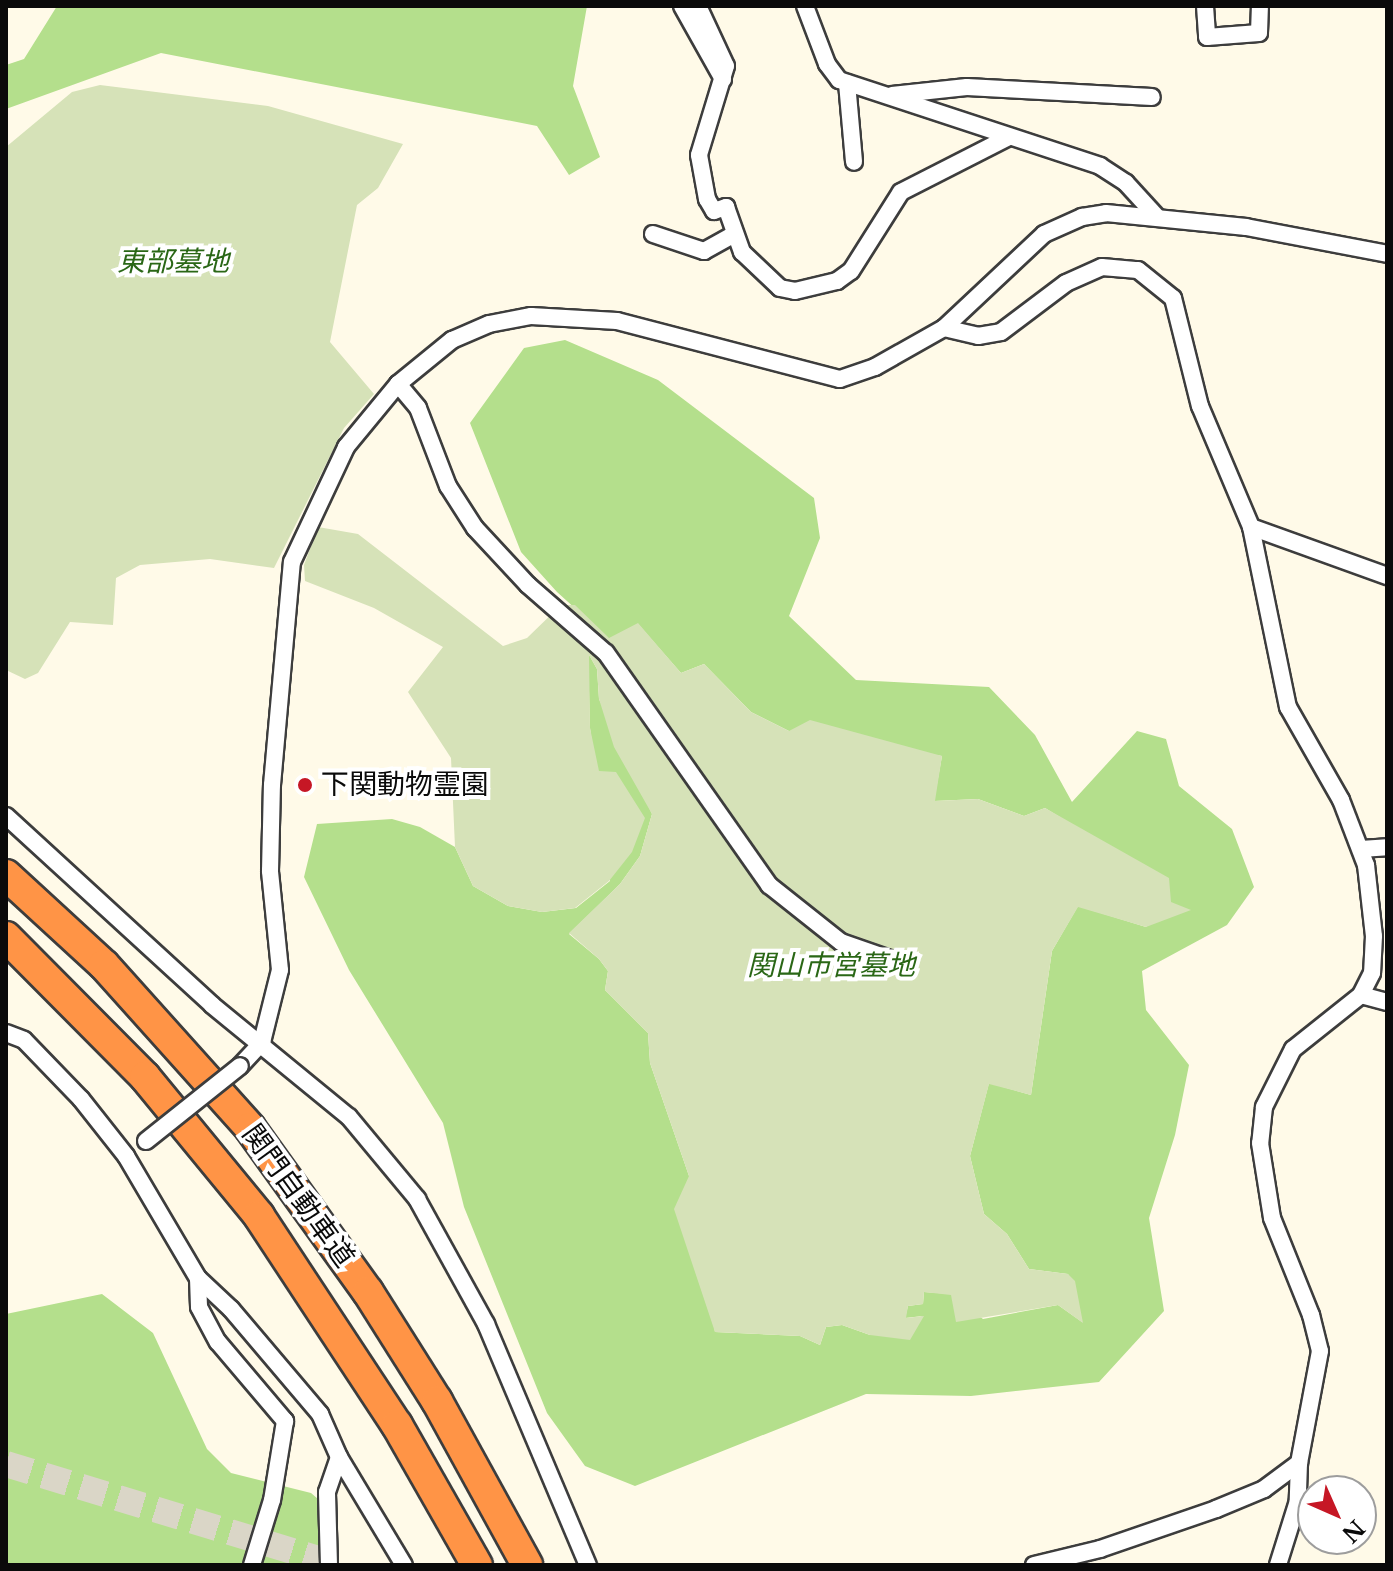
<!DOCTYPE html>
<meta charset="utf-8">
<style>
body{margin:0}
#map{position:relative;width:1393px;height:1571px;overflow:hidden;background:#fffae8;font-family:"Libre Baskerville","Noto Sans JP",serif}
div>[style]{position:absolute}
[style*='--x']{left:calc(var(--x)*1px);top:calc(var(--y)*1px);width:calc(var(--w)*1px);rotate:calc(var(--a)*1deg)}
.forest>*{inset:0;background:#b4df8c}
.cemetery>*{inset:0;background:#d6e2b8}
.trunk-tunnel>*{height:26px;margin-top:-13px;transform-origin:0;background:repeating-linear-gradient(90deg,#dad6c7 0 26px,transparent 0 39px)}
.roads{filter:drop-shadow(2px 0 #3d3d3d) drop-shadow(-2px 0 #3d3d3d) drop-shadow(0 2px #3d3d3d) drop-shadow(0 -2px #3d3d3d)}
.minor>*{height:16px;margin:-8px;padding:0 8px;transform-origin:8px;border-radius:8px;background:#fff}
.motorway>*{height:30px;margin:-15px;padding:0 15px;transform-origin:15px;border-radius:15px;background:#ff9446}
.bridges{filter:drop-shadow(2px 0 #3d3d3d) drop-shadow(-2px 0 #3d3d3d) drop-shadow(0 2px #3d3d3d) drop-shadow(0 -2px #3d3d3d)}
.minor-bridge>*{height:16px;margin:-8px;padding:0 8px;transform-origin:8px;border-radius:8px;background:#fff}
.dots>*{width:22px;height:22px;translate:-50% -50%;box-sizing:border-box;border:4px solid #fff;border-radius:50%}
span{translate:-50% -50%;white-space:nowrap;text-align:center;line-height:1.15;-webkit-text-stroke:8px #fff;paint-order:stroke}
.park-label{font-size:28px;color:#2a6716;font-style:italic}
.poi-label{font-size:28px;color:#0a0a0a}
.left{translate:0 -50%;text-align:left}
.street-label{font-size:28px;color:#0a0a0a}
.frame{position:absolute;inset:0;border:8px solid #0a0a0a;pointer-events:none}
.north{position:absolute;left:1297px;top:1475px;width:80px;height:80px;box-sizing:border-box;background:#fff;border:2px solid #9d9d9d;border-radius:50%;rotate:135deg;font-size:22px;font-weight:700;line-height:32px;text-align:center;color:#0a0a0a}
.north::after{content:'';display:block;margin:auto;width:28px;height:36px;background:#c61725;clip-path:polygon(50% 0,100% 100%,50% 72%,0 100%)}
</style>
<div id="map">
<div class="forest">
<div style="clip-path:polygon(57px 6px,587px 6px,573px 86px,600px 157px,569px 175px,537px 126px,161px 53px,6px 109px,6px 65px,24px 59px)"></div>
<div style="clip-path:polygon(565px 340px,658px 380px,814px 498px,820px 538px,789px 616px,856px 680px,989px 687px,1035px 735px,1072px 802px,1137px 731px,1166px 739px,1179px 786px,1232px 829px,1254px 887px,1227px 925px,1142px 971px,1146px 1010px,1189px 1065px,1175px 1135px,1149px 1218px,1164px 1311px,1099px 1382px,971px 1396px,866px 1394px,635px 1486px,585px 1466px,547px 1413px,464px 1207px,443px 1123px,349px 970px,304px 877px,317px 824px,392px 819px,420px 827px,455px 847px,473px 886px,508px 906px,542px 912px,576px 908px,610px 881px,590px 728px,588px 653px,597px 669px,599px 699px,652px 814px,640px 856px,620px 884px,569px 934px,599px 959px,608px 971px,605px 990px,648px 1033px,650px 1063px,689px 1176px,715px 1332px,800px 1336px,820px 1345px,826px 1327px,842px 1325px,870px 1335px,923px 1316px,905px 1318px,908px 1306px,923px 1304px,924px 1292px,951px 1294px,983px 1319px,1058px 1305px,1082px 1322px,1068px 1274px,1029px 1269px,1007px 1234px,984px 1214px,970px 1156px,989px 1083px,1031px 1095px,1052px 951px,1078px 906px,1146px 927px,1171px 902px,1089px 835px,1045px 808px,1024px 816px,978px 799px,934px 801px,942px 756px,789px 731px,751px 712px,704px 664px,681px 673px,638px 624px,609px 639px,557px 592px,521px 552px,470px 423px,524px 348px)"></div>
<div style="clip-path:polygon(102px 1294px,153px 1333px,207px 1449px,231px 1473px,311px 1493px,325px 1505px,318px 1565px,6px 1565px,6px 1314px)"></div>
</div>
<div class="cemetery">
<div style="clip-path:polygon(100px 85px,268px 106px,403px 144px,378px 188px,357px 205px,330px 342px,374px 394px,344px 428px,274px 568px,210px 559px,140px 565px,116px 578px,113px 625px,70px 622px,38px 673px,25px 679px,6px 670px,6px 147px,72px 92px)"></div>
<div style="clip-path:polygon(318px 527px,358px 534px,503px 646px,527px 638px,561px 605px,575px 605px,609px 638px,638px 623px,681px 673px,704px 664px,751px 712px,789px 731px,810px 720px,942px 756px,935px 801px,978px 799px,1024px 816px,1045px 808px,1169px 878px,1171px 902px,1191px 910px,1146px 927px,1078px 907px,1052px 951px,1031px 1095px,989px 1084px,970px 1156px,984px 1214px,1007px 1234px,1029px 1269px,1068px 1274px,1075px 1281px,1083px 1323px,1058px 1305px,956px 1322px,951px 1295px,924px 1292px,923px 1304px,908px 1306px,906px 1318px,924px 1316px,910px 1340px,870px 1335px,842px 1325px,826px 1327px,820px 1345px,800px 1336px,715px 1332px,674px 1209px,689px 1176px,650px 1063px,648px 1033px,605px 990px,608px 971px,599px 959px,569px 933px,620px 884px,640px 856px,652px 814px,614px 747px,599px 699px,597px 669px,589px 655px,590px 728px,599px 771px,616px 772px,645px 818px,632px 852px,609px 881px,575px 908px,542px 912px,508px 906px,473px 886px,455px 847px,451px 758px,408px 692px,443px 647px,374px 608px,305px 581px,304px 565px)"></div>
</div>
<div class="trunk-tunnel">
<div style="--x:6;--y:1464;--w:347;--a:16.9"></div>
</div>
<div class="roads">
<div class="minor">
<div style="--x:682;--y:6;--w:84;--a:60.7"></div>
<div style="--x:698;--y:6;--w:66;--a:65"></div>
<div style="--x:726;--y:66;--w:93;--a:106.9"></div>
<div style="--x:699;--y:155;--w:45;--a:79.7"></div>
<div style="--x:707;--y:199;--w:14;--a:60"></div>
<div style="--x:714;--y:211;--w:13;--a:-18"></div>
<div style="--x:726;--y:207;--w:48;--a:70.4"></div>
<div style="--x:742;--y:252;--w:52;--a:43.5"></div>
<div style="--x:780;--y:288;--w:15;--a:11"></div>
<div style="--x:795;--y:291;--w:43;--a:-13.4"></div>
<div style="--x:837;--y:281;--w:17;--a:-36"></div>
<div style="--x:851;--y:271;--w:93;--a:-57.7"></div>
<div style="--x:901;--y:192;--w:121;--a:-27"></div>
<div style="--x:805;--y:6;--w:62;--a:69.2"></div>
<div style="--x:827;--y:64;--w:20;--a:53"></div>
<div style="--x:839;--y:80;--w:275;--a:18.2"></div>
<div style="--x:1100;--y:166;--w:31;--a:33"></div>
<div style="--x:1126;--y:183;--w:46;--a:47.6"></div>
<div style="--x:1205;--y:6;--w:31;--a:86"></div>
<div style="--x:1207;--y:37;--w:52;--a:-4.4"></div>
<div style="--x:1259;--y:33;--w:27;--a:-88"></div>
<div style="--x:847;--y:83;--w:79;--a:84.9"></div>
<div style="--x:892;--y:95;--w:75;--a:-6.1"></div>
<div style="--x:967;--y:87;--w:185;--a:3.1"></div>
<div style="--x:653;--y:234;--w:54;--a:18.4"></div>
<div style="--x:704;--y:251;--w:35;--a:-29"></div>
<div style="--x:944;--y:328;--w:35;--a:13"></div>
<div style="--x:978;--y:336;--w:23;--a:-10"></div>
<div style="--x:1001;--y:332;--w:81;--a:-37"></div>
<div style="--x:1066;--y:283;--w:39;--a:-24"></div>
<div style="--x:1102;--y:267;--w:36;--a:5"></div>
<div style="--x:1138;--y:270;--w:45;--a:38.7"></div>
<div style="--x:1173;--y:298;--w:111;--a:76"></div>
<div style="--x:1200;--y:406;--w:131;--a:67.1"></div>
<div style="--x:1251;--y:527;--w:184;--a:78.4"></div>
<div style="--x:1288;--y:707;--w:107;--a:60.3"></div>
<div style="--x:1341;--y:800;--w:70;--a:69"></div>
<div style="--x:1366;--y:865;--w:71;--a:83.6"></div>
<div style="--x:1374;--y:936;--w:37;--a:93"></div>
<div style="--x:1372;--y:973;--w:25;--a:117"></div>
<div style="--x:1361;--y:995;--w:87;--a:141.5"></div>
<div style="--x:1293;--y:1049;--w:65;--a:116.6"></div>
<div style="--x:1264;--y:1107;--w:36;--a:96"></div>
<div style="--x:1260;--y:1143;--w:76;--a:80.9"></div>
<div style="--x:1272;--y:1218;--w:105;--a:68.1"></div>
<div style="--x:1311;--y:1315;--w:37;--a:76"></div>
<div style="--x:1320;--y:1351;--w:114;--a:100.6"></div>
<div style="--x:1299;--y:1463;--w:38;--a:92"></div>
<div style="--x:1298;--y:1501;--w:67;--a:107.4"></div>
<div style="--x:398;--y:384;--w:31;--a:50"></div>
<div style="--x:418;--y:408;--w:84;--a:69"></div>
<div style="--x:448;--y:486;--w:50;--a:57.3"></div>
<div style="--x:475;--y:528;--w:78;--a:47.1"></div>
<div style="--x:528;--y:585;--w:103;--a:41.1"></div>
<div style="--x:606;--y:653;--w:284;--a:54.9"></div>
<div style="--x:769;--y:885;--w:92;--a:38.4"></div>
<div style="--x:841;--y:942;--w:64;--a:19.3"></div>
<div style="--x:1251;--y:527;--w:145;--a:19.8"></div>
<div style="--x:6;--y:816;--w:280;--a:42.5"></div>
<div style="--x:212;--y:1005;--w:177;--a:39.3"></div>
<div style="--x:349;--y:1117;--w:107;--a:50.3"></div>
<div style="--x:417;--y:1199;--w:143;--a:61.1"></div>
<div style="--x:486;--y:1324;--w:262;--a:67.1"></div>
<div style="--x:1361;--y:849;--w:26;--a:-4"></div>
<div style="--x:1361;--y:995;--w:27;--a:15"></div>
<div style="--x:6;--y:1033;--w:19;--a:21"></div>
<div style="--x:24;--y:1040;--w:82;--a:46"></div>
<div style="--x:81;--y:1099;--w:73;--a:51.7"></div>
<div style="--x:126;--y:1156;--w:142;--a:59.5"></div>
<div style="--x:198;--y:1278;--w:45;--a:43.2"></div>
<div style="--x:231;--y:1309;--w:138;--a:49.7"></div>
<div style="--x:320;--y:1414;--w:47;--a:66.2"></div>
<div style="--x:339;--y:1457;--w:126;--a:59"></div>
<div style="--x:240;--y:1066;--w:33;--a:-47"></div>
<div style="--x:262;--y:1042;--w:74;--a:-76"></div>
<div style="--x:280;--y:970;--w:100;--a:-95.8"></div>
<div style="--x:270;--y:871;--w:86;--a:-88.7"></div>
<div style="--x:272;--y:785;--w:224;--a:-84.9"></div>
<div style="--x:292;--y:562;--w:127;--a:-64.8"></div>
<div style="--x:346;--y:447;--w:82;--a:-50.5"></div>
<div style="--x:398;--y:384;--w:70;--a:-39.2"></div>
<div style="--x:452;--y:340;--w:40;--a:-23.4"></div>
<div style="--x:489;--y:324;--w:43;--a:-10.8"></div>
<div style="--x:531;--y:316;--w:86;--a:3.3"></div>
<div style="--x:617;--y:321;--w:230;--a:14.6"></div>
<div style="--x:840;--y:379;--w:37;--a:-19"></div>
<div style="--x:875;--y:367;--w:79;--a:-29.5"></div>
<div style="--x:944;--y:328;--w:137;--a:-43.2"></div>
<div style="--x:1044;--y:234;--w:42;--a:-24.1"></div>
<div style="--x:1082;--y:217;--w:24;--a:-9"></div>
<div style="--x:1106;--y:213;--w:141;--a:5.7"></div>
<div style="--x:1246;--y:227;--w:144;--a:10.8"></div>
<div style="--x:198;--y:1278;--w:29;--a:88"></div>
<div style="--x:199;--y:1307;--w:40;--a:62"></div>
<div style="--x:218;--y:1342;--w:104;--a:49.7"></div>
<div style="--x:285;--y:1421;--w:80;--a:99.3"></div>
<div style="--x:272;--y:1500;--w:68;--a:107.1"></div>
<div style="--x:329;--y:1565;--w:73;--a:-91.6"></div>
<div style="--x:327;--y:1492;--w:37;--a:-71"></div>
<div style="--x:1034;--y:1565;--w:68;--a:-13.6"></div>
<div style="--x:1100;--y:1549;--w:123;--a:-19"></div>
<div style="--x:1216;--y:1509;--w:52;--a:-22.6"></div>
<div style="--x:1264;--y:1489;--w:44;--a:-36.6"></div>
</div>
<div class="motorway">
<div style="--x:6;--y:875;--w:133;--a:42.6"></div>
<div style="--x:104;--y:965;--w:219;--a:48.1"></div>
<div style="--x:250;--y:1128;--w:202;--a:54.3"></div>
<div style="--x:368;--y:1292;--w:129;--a:57.7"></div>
<div style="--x:437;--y:1401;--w:187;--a:61.2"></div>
<div style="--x:6;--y:937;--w:197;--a:45.2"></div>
<div style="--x:145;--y:1077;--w:180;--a:50.6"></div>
<div style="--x:259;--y:1216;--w:250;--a:56.6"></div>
<div style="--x:397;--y:1425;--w:161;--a:60.3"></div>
</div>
</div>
<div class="bridges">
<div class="minor-bridge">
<div style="--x:146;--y:1141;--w:120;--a:-38.6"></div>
</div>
</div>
<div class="dots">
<div style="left:305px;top:785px;background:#c61725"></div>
</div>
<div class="park-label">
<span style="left:173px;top:262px">東部墓地</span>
<span style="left:831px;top:966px">関山市営墓地</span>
</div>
<div class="poi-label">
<span class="left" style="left:321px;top:785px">下関動物霊園</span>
</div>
<div class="street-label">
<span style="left:298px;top:1196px;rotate:54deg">関門自動車道</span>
</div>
<div class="frame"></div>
<div class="north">N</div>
</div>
